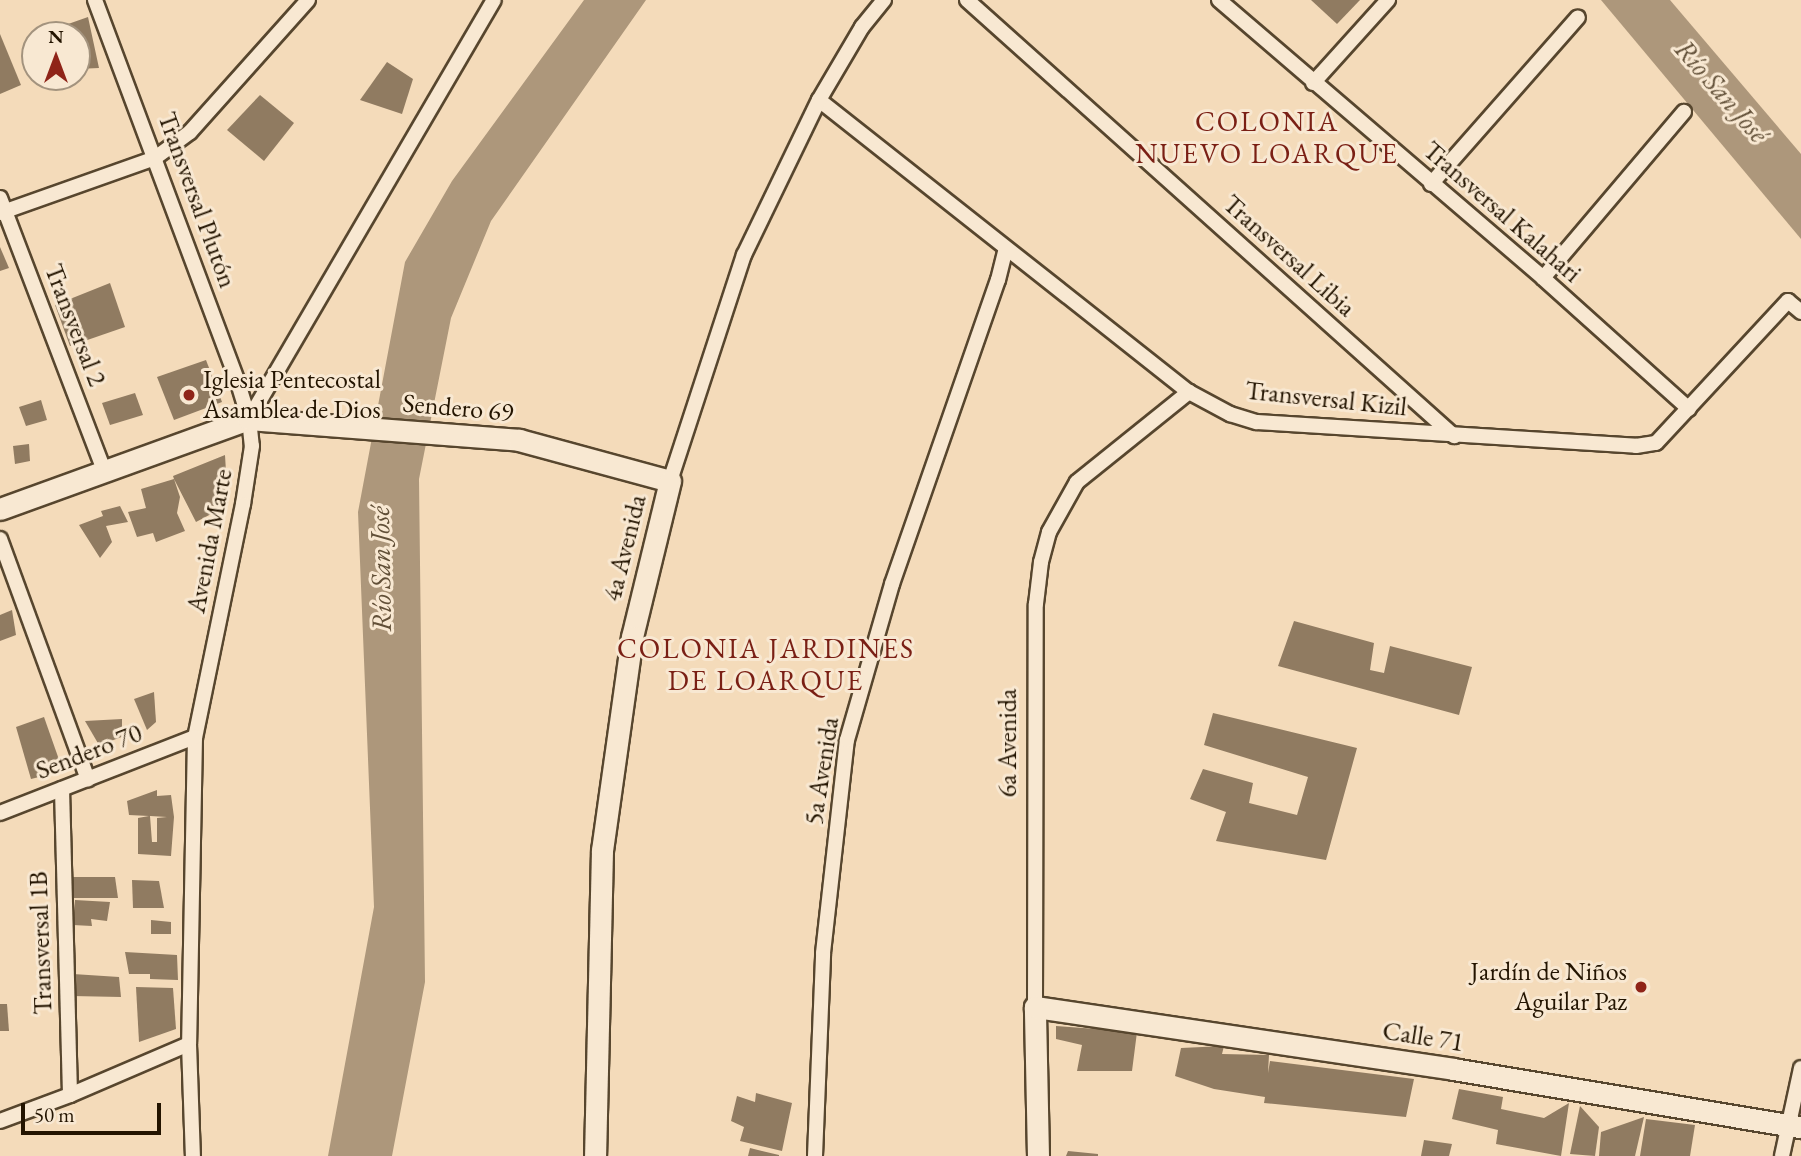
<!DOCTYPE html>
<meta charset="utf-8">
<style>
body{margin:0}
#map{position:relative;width:1801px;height:1156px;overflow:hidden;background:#f4dbba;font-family:"EB Garamond",serif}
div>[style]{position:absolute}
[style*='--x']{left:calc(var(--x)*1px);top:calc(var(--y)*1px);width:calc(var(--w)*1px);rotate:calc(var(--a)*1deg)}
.water>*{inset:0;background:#ad977b}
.building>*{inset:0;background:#907b61}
.roads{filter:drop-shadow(2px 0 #57462e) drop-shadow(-2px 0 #57462e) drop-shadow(0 2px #57462e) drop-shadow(0 -2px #57462e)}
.street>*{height:14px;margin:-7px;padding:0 7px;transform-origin:7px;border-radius:7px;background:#f8e8d2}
.secondary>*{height:21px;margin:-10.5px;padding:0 10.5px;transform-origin:10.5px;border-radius:10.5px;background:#f8e8d2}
.dots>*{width:19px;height:19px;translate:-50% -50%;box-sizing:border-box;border:4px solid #f8e8d2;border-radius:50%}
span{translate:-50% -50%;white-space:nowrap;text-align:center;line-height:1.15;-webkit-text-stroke:6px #f8e8d2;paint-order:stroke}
.street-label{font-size:26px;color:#231400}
.poi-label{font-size:26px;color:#231400}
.left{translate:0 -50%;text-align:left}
.right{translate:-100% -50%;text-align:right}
.water-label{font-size:28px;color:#614f37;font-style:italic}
.neighbourhood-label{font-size:28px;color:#7a1f14;letter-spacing:2px}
.north{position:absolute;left:21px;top:21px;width:70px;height:70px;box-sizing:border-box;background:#f8e8d2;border:2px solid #a3937e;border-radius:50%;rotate:0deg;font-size:19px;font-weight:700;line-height:28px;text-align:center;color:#231400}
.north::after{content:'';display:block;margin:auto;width:24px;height:32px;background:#8f2418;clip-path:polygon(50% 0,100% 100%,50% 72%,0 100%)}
.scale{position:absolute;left:21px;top:1103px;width:140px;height:32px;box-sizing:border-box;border:4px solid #231400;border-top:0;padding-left:9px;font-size:21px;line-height:24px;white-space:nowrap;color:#231400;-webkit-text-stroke:5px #f8e8d2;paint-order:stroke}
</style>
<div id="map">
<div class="water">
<div style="clip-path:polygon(584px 0,646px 0,491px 221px,451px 318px,419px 479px,425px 982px,392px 1156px,328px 1156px,374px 907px,358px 512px,405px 262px,452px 181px)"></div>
<div style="clip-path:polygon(1601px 0,1670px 0,1801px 154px,1801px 239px)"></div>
</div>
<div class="building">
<div style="clip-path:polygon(1311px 0,1360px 0,1337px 24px)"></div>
<div style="clip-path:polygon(88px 17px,99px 68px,77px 69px,77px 35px,56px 35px,54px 29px)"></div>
<div style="clip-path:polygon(0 34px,21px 85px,0 94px)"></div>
<div style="clip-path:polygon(387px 62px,413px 79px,402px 114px,360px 100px)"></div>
<div style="clip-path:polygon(260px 95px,294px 123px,264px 161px,227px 130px)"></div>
<div style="clip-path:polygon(0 247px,9px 268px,0 271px)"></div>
<div style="clip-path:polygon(110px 283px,125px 327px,70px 346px,55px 305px)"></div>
<div style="clip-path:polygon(206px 360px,222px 402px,174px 420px,157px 377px)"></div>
<div style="clip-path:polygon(135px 393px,143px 415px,110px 425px,102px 403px)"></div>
<div style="clip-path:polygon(41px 400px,47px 420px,26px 426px,19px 407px)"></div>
<div style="clip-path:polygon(29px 444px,30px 461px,15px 464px,13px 446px)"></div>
<div style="clip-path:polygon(225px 455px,228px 505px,196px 522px,174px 479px,180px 497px,177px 513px,185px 531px,156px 542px,153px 533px,137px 537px,128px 512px,146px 508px,141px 489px,174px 479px,173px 476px)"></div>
<div style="clip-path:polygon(120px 506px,128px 522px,106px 526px,112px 542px,100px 558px,79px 525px,103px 516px,101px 511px)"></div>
<div style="clip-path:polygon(12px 610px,16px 635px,0 641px,0 615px)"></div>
<div style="clip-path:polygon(1294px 621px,1374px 643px,1370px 670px,1384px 673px,1390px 646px,1472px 667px,1459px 715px,1278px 666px)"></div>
<div style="clip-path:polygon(154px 692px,156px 722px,147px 730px,134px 699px)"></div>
<div style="clip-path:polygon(1213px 713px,1357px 748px,1326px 860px,1216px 841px,1226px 812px,1190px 799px,1203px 769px,1253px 783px,1249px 803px,1297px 815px,1308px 777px,1204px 745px)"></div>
<div style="clip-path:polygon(44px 717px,63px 771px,31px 779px,16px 727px)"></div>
<div style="clip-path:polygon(122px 719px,122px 737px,99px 745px,85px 721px)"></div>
<div style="clip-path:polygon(evenodd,157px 790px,157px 796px,171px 795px,174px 817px,171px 856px,138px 854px,138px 818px,149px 816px,129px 815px,127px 801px,157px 790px,150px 816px,167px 817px,157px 818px,157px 842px,152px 842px,150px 816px)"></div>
<div style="clip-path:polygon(72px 877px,115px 877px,118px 898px,72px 898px)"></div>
<div style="clip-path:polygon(132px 880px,159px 881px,164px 908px,133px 908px)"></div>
<div style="clip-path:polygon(75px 900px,110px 902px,107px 921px,91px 919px,92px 926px,73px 925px)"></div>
<div style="clip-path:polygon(151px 920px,171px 922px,171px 934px,151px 934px)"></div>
<div style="clip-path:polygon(125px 952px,177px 955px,178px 980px,150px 979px,150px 974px,129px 974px)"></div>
<div style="clip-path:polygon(73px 974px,119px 977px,121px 997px,72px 996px)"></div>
<div style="clip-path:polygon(136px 987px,173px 988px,176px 1029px,139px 1042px)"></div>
<div style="clip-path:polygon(0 1004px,7px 1004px,9px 1031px,0 1031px)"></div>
<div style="clip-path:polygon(1056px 1026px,1137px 1032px,1132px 1071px,1077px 1071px,1082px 1045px,1056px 1039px)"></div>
<div style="clip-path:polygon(1224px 1046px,1222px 1054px,1269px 1055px,1268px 1073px,1270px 1061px,1414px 1079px,1406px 1117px,1264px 1103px,1265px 1097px,1214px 1089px,1175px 1076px,1181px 1048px)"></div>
<div style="clip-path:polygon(1459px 1089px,1503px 1097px,1501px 1109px,1544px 1118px,1569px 1103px,1561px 1156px,1496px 1144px,1498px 1130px,1452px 1119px)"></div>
<div style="clip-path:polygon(756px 1093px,792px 1103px,782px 1151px,740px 1141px,744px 1127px,731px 1121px,737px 1096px,755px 1102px)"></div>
<div style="clip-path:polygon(1580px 1106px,1599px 1127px,1595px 1156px,1570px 1154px)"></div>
<div style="clip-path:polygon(1644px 1117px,1635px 1156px,1599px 1156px,1601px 1132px)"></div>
<div style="clip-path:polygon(1646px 1119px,1695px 1125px,1690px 1156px,1640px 1156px)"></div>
<div style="clip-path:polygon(1424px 1140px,1452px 1144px,1449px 1156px,1421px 1156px)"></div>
<div style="clip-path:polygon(750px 1148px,779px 1155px,779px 1156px,748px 1156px)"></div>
<div style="clip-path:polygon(1068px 1151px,1098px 1154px,1098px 1156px,1066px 1156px)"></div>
</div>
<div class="roads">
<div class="street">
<div style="--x:95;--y:0;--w:409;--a:69.5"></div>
<div style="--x:238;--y:383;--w:38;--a:73"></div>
<div style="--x:249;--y:419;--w:27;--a:84"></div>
<div style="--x:252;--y:446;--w:59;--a:98.8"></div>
<div style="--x:243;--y:504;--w:238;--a:101.6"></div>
<div style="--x:195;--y:737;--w:307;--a:91.1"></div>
<div style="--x:189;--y:1044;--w:112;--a:88"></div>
<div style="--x:967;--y:0;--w:654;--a:41.84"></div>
<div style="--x:1219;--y:0;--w:427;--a:40.6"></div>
<div style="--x:1543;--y:278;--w:196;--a:41.9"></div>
<div style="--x:1313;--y:83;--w:112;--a:-47.9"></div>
<div style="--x:819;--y:100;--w:471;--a:38.3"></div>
<div style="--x:1189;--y:392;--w:47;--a:28.2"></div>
<div style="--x:1230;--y:414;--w:28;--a:17"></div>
<div style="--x:1257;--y:422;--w:380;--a:3.6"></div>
<div style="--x:1636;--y:446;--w:20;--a:-9"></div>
<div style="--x:1656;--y:443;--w:194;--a:-47.1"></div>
<div style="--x:1788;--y:301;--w:17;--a:40"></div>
<div style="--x:1431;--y:184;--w:222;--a:-48.6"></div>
<div style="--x:0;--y:198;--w:291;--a:69.1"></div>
<div style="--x:0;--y:213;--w:164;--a:-19.5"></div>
<div style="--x:155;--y:158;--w:44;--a:-36.6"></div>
<div style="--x:190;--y:132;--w:177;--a:-48.2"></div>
<div style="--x:1543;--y:278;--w:218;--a:-49.7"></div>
<div style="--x:249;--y:419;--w:485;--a:-59.7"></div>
<div style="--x:670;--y:481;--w:238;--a:-71.9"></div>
<div style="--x:744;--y:255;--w:172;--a:-64.2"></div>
<div style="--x:819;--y:100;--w:85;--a:-59.5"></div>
<div style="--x:862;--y:27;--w:35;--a:-51"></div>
<div style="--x:0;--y:539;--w:256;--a:69.9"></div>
<div style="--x:62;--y:789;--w:306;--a:88.5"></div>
<div style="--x:0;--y:813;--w:209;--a:-21.3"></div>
<div style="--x:1035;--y:1007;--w:403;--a:-89.9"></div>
<div style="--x:1036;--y:604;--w:42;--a:-83.2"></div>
<div style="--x:1041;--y:562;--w:31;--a:-75"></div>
<div style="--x:1049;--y:532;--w:57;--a:-60.8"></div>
<div style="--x:1077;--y:482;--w:144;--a:-38.8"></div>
<div style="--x:0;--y:1121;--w:75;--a:-20.4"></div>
<div style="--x:70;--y:1095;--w:129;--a:-23.2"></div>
<div style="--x:815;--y:1156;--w:203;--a:-87.7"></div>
<div style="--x:823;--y:953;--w:214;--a:-83.6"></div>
<div style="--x:847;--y:740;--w:162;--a:-73.9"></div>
<div style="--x:892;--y:584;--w:322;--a:-70.8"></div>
<div style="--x:998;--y:280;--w:32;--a:-76"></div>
<div style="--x:1782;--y:1156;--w:90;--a:-77.8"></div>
</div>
<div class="secondary">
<div style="--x:0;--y:509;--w:265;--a:-19.9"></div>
<div style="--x:249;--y:419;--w:271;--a:4.4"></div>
<div style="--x:519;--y:440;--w:156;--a:15.2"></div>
<div style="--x:670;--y:481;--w:161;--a:103.7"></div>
<div style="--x:632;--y:637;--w:215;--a:98"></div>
<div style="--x:602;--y:850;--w:306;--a:91.3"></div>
<div style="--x:1038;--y:1156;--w:149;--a:-91.2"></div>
<div style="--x:1035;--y:1007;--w:423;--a:8.4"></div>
<div style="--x:1453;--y:1069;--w:353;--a:9.5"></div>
</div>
</div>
<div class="dots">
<div style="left:189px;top:395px;background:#8f2418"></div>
<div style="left:1641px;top:987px;background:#8f2418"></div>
</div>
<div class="street-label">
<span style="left:197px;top:200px;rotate:70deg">Transversal Plutón</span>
<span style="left:1502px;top:212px;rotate:41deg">Transversal Kalahari</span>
<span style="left:1289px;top:256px;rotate:42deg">Transversal Libia</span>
<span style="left:75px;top:325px;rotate:69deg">Transversal 2</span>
<span style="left:1326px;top:399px;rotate:6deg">Transversal Kizil</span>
<span style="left:458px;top:408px;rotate:5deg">Sendero 69</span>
<span style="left:210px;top:541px;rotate:-79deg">Avenida Marte</span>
<span style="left:625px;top:548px;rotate:-76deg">4a Avenida</span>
<span style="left:1008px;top:743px;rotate:-90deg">6a Avenida</span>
<span style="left:89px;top:752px;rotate:-21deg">Sendero 70</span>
<span style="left:822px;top:771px;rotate:-81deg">5a Avenida</span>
<span style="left:41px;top:943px;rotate:-92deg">Transversal 1B</span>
<span style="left:1423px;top:1037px;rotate:9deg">Calle 71</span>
</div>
<div class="poi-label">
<span class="left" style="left:203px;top:395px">Iglesia Pentecostal<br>Asamblea de Dios</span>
<span class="right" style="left:1627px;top:987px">Jardín de Niños<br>Aguilar Paz</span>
</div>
<div class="water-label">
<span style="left:1722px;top:91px;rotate:49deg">Río San José</span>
<span style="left:380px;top:569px;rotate:-91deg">Río San José</span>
</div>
<div class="neighbourhood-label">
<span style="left:1267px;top:137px">COLONIA<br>NUEVO LOARQUE</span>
<span style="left:766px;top:664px">COLONIA JARDINES<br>DE LOARQUE</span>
</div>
<div class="north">N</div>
<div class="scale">50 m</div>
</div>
